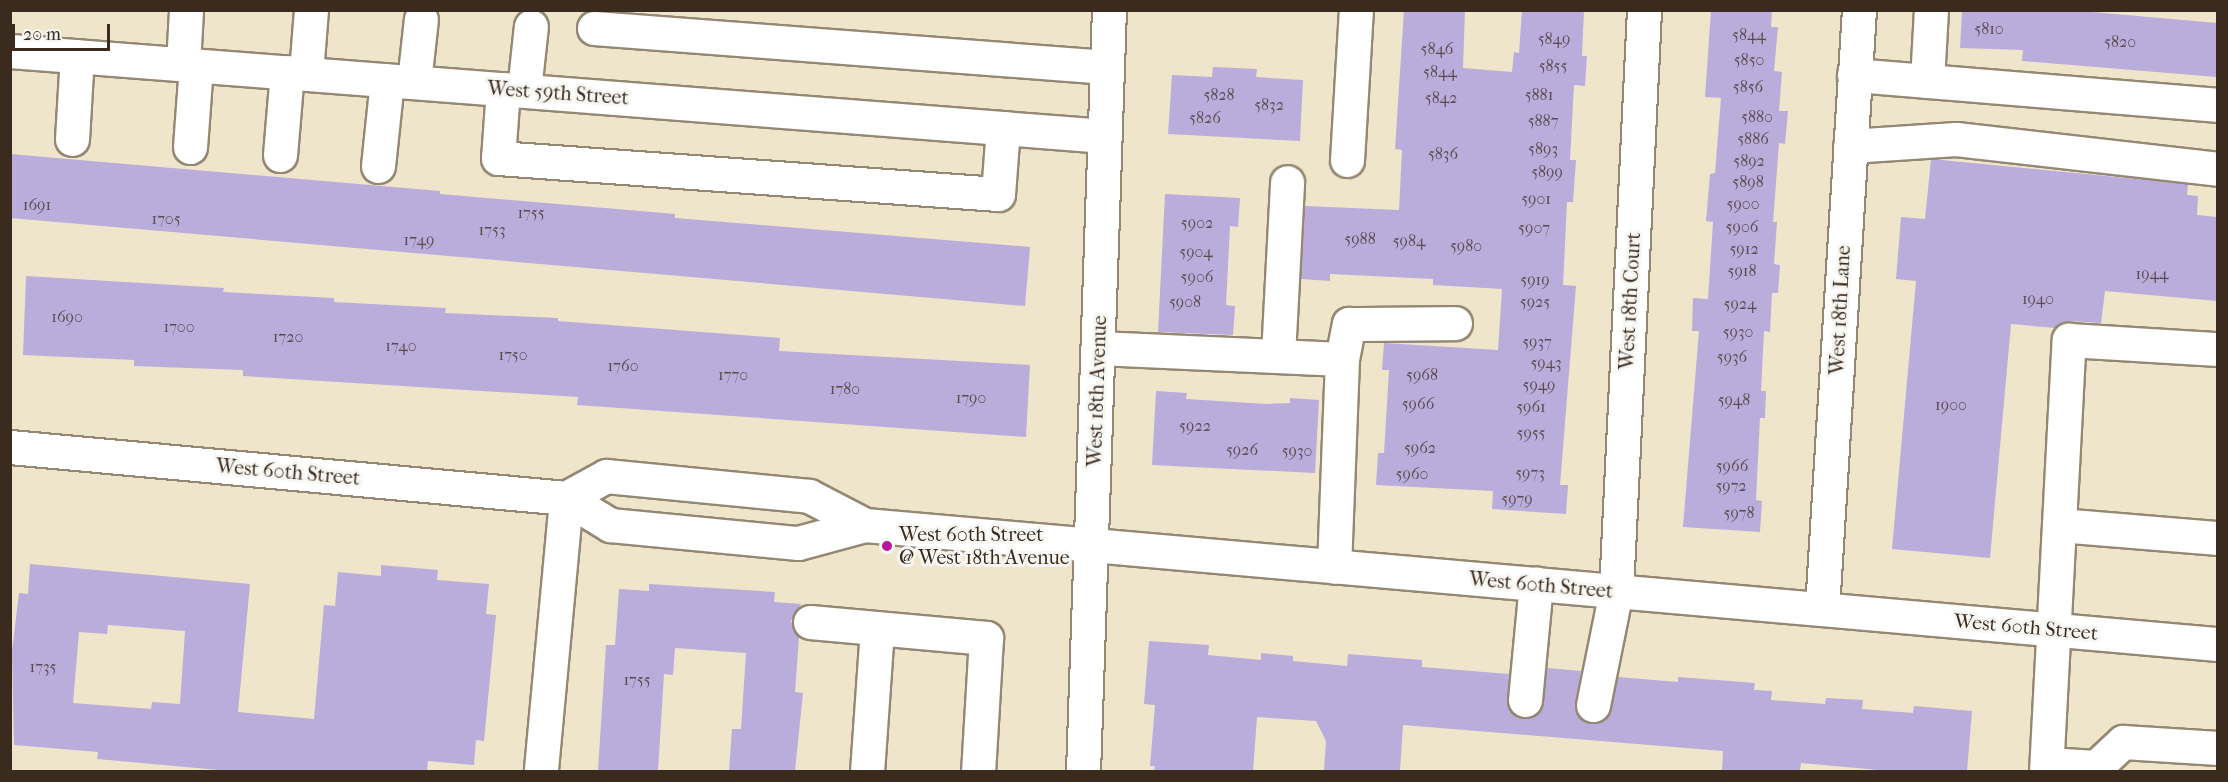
<!DOCTYPE html>
<style>
body{margin:0}
#map{position:relative;width:2228px;height:782px;overflow:hidden;background:#eee5ca;font-family:"IM FELL French Canon",serif}
div>[style]{position:absolute}
[style*='--x']{left:calc(var(--x)*1px);top:calc(var(--y)*1px);width:calc(var(--w)*1px);rotate:calc(var(--a)*1deg)}
.building>*{inset:0;background:#baaddc}
.roads{filter:drop-shadow(2px 0 #948874) drop-shadow(-2px 0 #948874) drop-shadow(0 2px #948874) drop-shadow(0 -2px #948874)}
.minor>*{height:33px;margin:-16.5px;padding:0 16.5px;transform-origin:16.5px;border-radius:16.5px;background:#fff}
.dots>*{width:16px;height:16px;translate:-50% -50%;box-sizing:border-box;border:3px solid #f6f6f2;border-radius:50%}
span{translate:-50% -50%;white-space:nowrap;text-align:center;line-height:1.15;-webkit-text-stroke:6px #f6f6f2;paint-order:stroke}
.number-label{font-size:16px;color:#5b4b4e}
.number-label span{-webkit-text-stroke-width:0}
.street-label{font-size:20px;color:#3b2a1e}
.poi-label{font-size:20px;color:#3b2a1e}
.left{translate:0 -50%;text-align:left}
.frame{position:absolute;inset:0;border:12px solid #3b2a1e;pointer-events:none}
.scale{position:absolute;left:12px;top:24px;width:98px;height:27px;box-sizing:border-box;border:3px solid #3b2a1e;border-top:0;padding-left:8px;font-size:18px;line-height:21px;white-space:nowrap;color:#3b2a1e;-webkit-text-stroke:4px #f6f6f2;paint-order:stroke}
</style>
<div id="map">
<div class="building">
<div style="clip-path:polygon(1404px 10px,1465px 10px,1463px 68px,1512px 72px,1514px 52px,1519px 53px,1522px 10px,1584px 10px,1582px 56px,1587px 56px,1585px 86px,1574px 85px,1570px 160px,1576px 160px,1573px 202px,1567px 202px,1563px 285px,1576px 286px,1560px 485px,1568px 485px,1566px 514px,1492px 509px,1493px 491px,1376px 485px,1378px 453px,1384px 453px,1389px 370px,1382px 370px,1384px 343px,1498px 350px,1502px 289px,1433px 285px,1433px 279px,1330px 274px,1330px 281px,1301px 279px,1305px 206px,1399px 210px,1402px 150px,1395px 149px)"></div>
<div style="clip-path:polygon(1711px 10px,1772px 10px,1771px 27px,1778px 27px,1774px 71px,1782px 72px,1779px 111px,1788px 111px,1785px 144px,1779px 143px,1773px 222px,1777px 222px,1774px 264px,1780px 265px,1778px 293px,1772px 293px,1770px 332px,1764px 331px,1761px 391px,1766px 391px,1765px 418px,1760px 418px,1756px 500px,1762px 501px,1760px 532px,1683px 527px,1699px 331px,1692px 331px,1693px 298px,1708px 299px,1713px 222px,1706px 221px,1710px 174px,1715px 173px,1721px 98px,1705px 97px)"></div>
<div style="clip-path:polygon(1962px 10px,2069px 10px,2217px 23px,2217px 77px,2022px 61px,2023px 50px,1960px 48px)"></div>
<div style="clip-path:polygon(1213px 67px,1257px 69px,1256px 77px,1303px 80px,1300px 141px,1168px 134px,1172px 75px,1212px 77px)"></div>
<div style="clip-path:polygon(10px 154px,440px 191px,440px 194px,675px 214px,675px 218px,1030px 247px,1025px 306px,10px 218px)"></div>
<div style="clip-path:polygon(1931px 159px,2188px 184px,2187px 195px,2198px 196px,2197px 215px,2217px 217px,2217px 301px,2105px 291px,2101px 323px,2070px 321px,2055px 328px,2011px 324px,1990px 558px,1892px 549px,1916px 281px,1896px 279px,1901px 217px,1925px 219px)"></div>
<div style="clip-path:polygon(1165px 194px,1240px 198px,1238px 227px,1230px 226px,1226px 305px,1235px 306px,1233px 335px,1158px 332px)"></div>
<div style="clip-path:polygon(26px 276px,224px 288px,223px 292px,334px 298px,334px 302px,446px 308px,445px 313px,558px 318px,558px 321px,780px 338px,779px 351px,1030px 365px,1026px 437px,577px 405px,578px 397px,243px 376px,243px 370px,134px 366px,134px 360px,23px 355px)"></div>
<div style="clip-path:polygon(1156px 391px,1187px 393px,1186px 399px,1267px 404px,1290px 403px,1290px 398px,1319px 400px,1315px 473px,1152px 465px)"></div>
<div style="clip-path:polygon(evenodd,30px 564px,250px 584px,238px 712px,314px 719px,324px 605px,335px 606px,338px 572px,381px 576px,381px 565px,438px 570px,437px 580px,489px 584px,486px 614px,496px 615px,484px 741px,476px 740px,474px 765px,428px 761px,427px 771px,230px 771px,97px 759px,98px 752px,14px 745px,12px 651px,19px 593px,28px 594px,30px 564px,108px 625px,185px 631px,180px 704px,152px 702px,151px 709px,73px 703px,79px 632px,107px 634px,108px 625px)"></div>
<div style="clip-path:polygon(649px 584px,775px 592px,774px 602px,801px 604px,791px 621px,799px 637px,795px 692px,803px 693px,795px 771px,729px 771px,732px 729px,741px 729px,746px 653px,675px 648px,673px 675px,664px 674px,658px 771px,598px 771px,606px 645px,615px 645px,619px 589px,649px 591px)"></div>
<div style="clip-path:polygon(1149px 641px,1209px 645px,1208px 655px,1261px 660px,1261px 653px,1293px 656px,1293px 661px,1347px 666px,1348px 654px,1422px 660px,1422px 667px,1509px 674px,1508px 707px,1524px 719px,1541px 710px,1547px 668px,1581px 671px,1575px 710px,1590px 723px,1607px 717px,1618px 677px,1678px 682px,1678px 677px,1755px 683px,1754px 690px,1772px 691px,1771px 700px,1825px 704px,1826px 698px,1863px 700px,1862px 709px,1913px 713px,1914px 706px,1972px 711px,1967px 771px,1890px 771px,1801px 763px,1800px 771px,1722px 771px,1723px 751px,1403px 725px,1400px 771px,1324px 771px,1326px 741px,1316px 721px,1257px 717px,1253px 771px,1154px 771px,1155px 766px,1150px 766px,1155px 705px,1144px 704px)"></div>
</div>
<div class="roads">
<div class="minor">
<div style="--x:594;--y:28;--w:514;--a:4.35"></div>
<div style="--x:10;--y:51;--w:1098;--a:4.44"></div>
<div style="--x:183;--y:64;--w:54;--a:-86.8"></div>
<div style="--x:306;--y:73;--w:63;--a:-85.5"></div>
<div style="--x:1854;--y:75;--w:365;--a:4.7"></div>
<div style="--x:1927;--y:81;--w:71;--a:-86.8"></div>
<div style="--x:414;--y:82;--w:63;--a:-83.7"></div>
<div style="--x:503;--y:89;--w:69;--a:94.1"></div>
<div style="--x:498;--y:158;--w:501;--a:4.12"></div>
<div style="--x:998;--y:194;--w:66;--a:-85.7"></div>
<div style="--x:524;--y:90;--w:64;--a:-83.8"></div>
<div style="--x:72;--y:139;--w:83;--a:-86.6"></div>
<div style="--x:1850;--y:146;--w:106;--a:-3.8"></div>
<div style="--x:1956;--y:139;--w:264;--a:6.5"></div>
<div style="--x:190;--y:147;--w:82;--a:-85.8"></div>
<div style="--x:280;--y:155;--w:83;--a:-85.2"></div>
<div style="--x:1347;--y:160;--w:150;--a:-86.6"></div>
<div style="--x:378;--y:166;--w:86;--a:-84"></div>
<div style="--x:1098;--y:348;--w:244;--a:2.6"></div>
<div style="--x:1342;--y:359;--w:208;--a:92.2"></div>
<div style="--x:1278;--y:356;--w:174;--a:-87"></div>
<div style="--x:1342;--y:359;--w:36;--a:-79"></div>
<div style="--x:1349;--y:324;--w:106;--a:-0.5"></div>
<div style="--x:10;--y:447;--w:558;--a:5.24"></div>
<div style="--x:566;--y:498;--w:52;--a:31.5"></div>
<div style="--x:610;--y:525;--w:189;--a:5.5"></div>
<div style="--x:798;--y:543;--w:69;--a:-15"></div>
<div style="--x:865;--y:525;--w:1358;--a:5.03"></div>
<div style="--x:566;--y:498;--w:46;--a:-28.8"></div>
<div style="--x:606;--y:476;--w:204;--a:5.6"></div>
<div style="--x:809;--y:496;--w:63;--a:27.4"></div>
<div style="--x:2059;--y:525;--w:160;--a:4.7"></div>
<div style="--x:1822;--y:609;--w:600;--a:-86.47"></div>
<div style="--x:810;--y:622;--w:177;--a:5.2"></div>
<div style="--x:986;--y:638;--w:134;--a:93.4"></div>
<div style="--x:1525;--y:700;--w:117;--a:-84.6"></div>
<div style="--x:1593;--y:705;--w:116;--a:-78.6"></div>
<div style="--x:1616;--y:591;--w:582;--a:-87.24"></div>
<div style="--x:2047;--y:764;--w:49;--a:3.5"></div>
<div style="--x:2096;--y:767;--w:37;--a:-43"></div>
<div style="--x:2123;--y:742;--w:95;--a:3.6"></div>
<div style="--x:541;--y:769;--w:272;--a:-84.7"></div>
<div style="--x:867;--y:772;--w:144;--a:-86"></div>
<div style="--x:1083;--y:772;--w:762;--a:-88.05"></div>
<div style="--x:2046;--y:772;--w:433;--a:-87"></div>
<div style="--x:2069;--y:340;--w:149;--a:3.5"></div>
</div>
</div>
<div class="dots">
<div style="left:887px;top:546px;background:#b5179e"></div>
</div>
<div class="number-label">
<span style="left:1989px;top:29px">5810</span>
<span style="left:1749px;top:35px">5844</span>
<span style="left:1554px;top:39px">5849</span>
<span style="left:2120px;top:42px">5820</span>
<span style="left:1437px;top:49px">5846</span>
<span style="left:1749px;top:60px">5850</span>
<span style="left:1553px;top:66px">5855</span>
<span style="left:1440px;top:72px">5844</span>
<span style="left:1748px;top:87px">5856</span>
<span style="left:1219px;top:95px">5828</span>
<span style="left:1539px;top:95px">5881</span>
<span style="left:1441px;top:98px">5842</span>
<span style="left:1269px;top:105px">5832</span>
<span style="left:1757px;top:117px">5880</span>
<span style="left:1205px;top:118px">5826</span>
<span style="left:1543px;top:121px">5887</span>
<span style="left:1753px;top:139px">5886</span>
<span style="left:1543px;top:149px">5893</span>
<span style="left:1443px;top:154px">5836</span>
<span style="left:1749px;top:161px">5892</span>
<span style="left:1547px;top:172px">5899</span>
<span style="left:1748px;top:182px">5898</span>
<span style="left:1536px;top:199px">5901</span>
<span style="left:1743px;top:204px">5900</span>
<span style="left:37px;top:205px">1691</span>
<span style="left:531px;top:213px">1755</span>
<span style="left:166px;top:219px">1705</span>
<span style="left:1197px;top:223px">5902</span>
<span style="left:1742px;top:227px">5906</span>
<span style="left:1534px;top:228px">5907</span>
<span style="left:492px;top:230px">1753</span>
<span style="left:1360px;top:239px">5988</span>
<span style="left:419px;top:240px">1749</span>
<span style="left:1409px;top:241px">5984</span>
<span style="left:1466px;top:246px">5980</span>
<span style="left:1744px;top:249px">5912</span>
<span style="left:1196px;top:252px">5904</span>
<span style="left:1742px;top:271px">5918</span>
<span style="left:2152px;top:274px">1944</span>
<span style="left:1197px;top:277px">5906</span>
<span style="left:1535px;top:280px">5919</span>
<span style="left:2038px;top:299px">1940</span>
<span style="left:1185px;top:302px">5908</span>
<span style="left:1535px;top:302px">5925</span>
<span style="left:1740px;top:304px">5924</span>
<span style="left:67px;top:317px">1690</span>
<span style="left:179px;top:327px">1700</span>
<span style="left:1738px;top:332px">5930</span>
<span style="left:288px;top:337px">1720</span>
<span style="left:1537px;top:342px">5937</span>
<span style="left:401px;top:346px">1740</span>
<span style="left:513px;top:355px">1750</span>
<span style="left:1732px;top:357px">5936</span>
<span style="left:1546px;top:363px">5943</span>
<span style="left:623px;top:366px">1760</span>
<span style="left:733px;top:375px">1770</span>
<span style="left:1422px;top:375px">5968</span>
<span style="left:1539px;top:385px">5949</span>
<span style="left:845px;top:389px">1780</span>
<span style="left:971px;top:398px">1790</span>
<span style="left:1734px;top:400px">5948</span>
<span style="left:1418px;top:404px">5966</span>
<span style="left:1951px;top:405px">1900</span>
<span style="left:1531px;top:407px">5961</span>
<span style="left:1195px;top:426px">5922</span>
<span style="left:1531px;top:433px">5955</span>
<span style="left:1420px;top:448px">5962</span>
<span style="left:1242px;top:450px">5926</span>
<span style="left:1297px;top:451px">5930</span>
<span style="left:1732px;top:466px">5966</span>
<span style="left:1530px;top:473px">5973</span>
<span style="left:1412px;top:474px">5960</span>
<span style="left:1731px;top:486px">5972</span>
<span style="left:1517px;top:499px">5979</span>
<span style="left:1739px;top:513px">5978</span>
<span style="left:43px;top:667px">1735</span>
<span style="left:637px;top:680px">1755</span>
</div>
<div class="street-label">
<span style="left:558px;top:93px;rotate:4deg">West 59th Street</span>
<span style="left:1630px;top:301px;rotate:-87deg">West 18th Court</span>
<span style="left:1840px;top:310px;rotate:-87deg">West 18th Lane</span>
<span style="left:1097px;top:391px;rotate:-88deg">West 18th Avenue</span>
<span style="left:288px;top:472px;rotate:5deg">West 60th Street</span>
<span style="left:1541px;top:585px;rotate:5deg">West 60th Street</span>
<span style="left:2026px;top:627px;rotate:5deg">West 60th Street</span>
</div>
<div class="poi-label">
<span class="left" style="left:899px;top:546px">West 60th Street<br>@ West 18th Avenue</span>
</div>
<div class="frame"></div>
<div class="scale">20 m</div>
</div>
